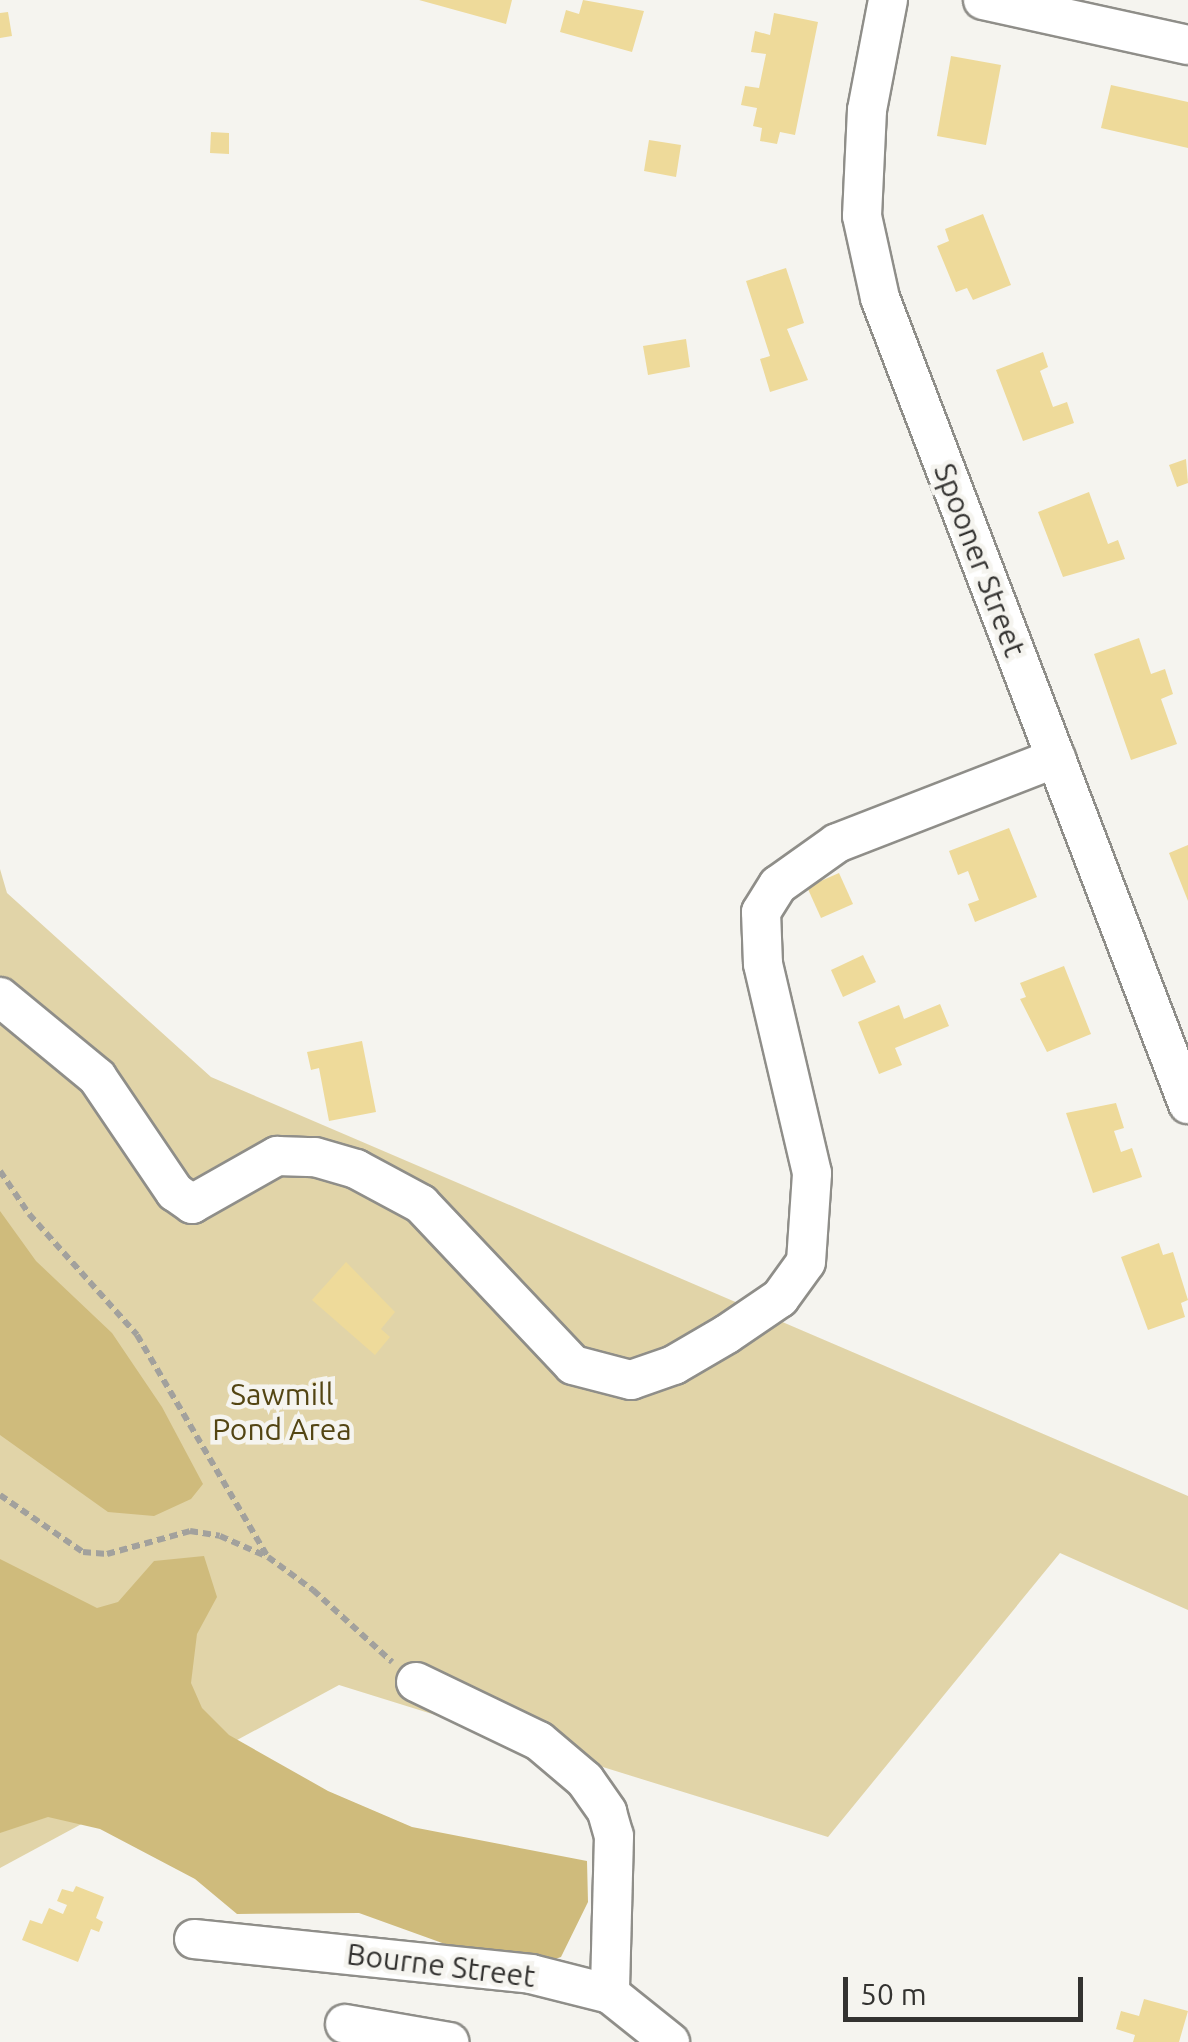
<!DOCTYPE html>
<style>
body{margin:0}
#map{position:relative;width:1188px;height:2042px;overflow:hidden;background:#f5f4ef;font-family:Ubuntu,sans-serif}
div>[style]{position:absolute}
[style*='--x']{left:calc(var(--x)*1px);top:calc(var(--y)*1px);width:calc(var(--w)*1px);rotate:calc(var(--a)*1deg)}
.green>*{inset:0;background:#e1d4a8}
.water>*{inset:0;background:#cfbb7c}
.building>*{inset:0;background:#eeda9a}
.path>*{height:6px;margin-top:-3px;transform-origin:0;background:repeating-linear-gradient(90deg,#a2a19d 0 8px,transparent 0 13px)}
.roads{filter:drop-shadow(2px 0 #8f8e89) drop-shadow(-2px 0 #8f8e89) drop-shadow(0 2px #8f8e89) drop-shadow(0 -2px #8f8e89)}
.minor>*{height:38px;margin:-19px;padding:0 19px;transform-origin:19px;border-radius:19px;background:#fff}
span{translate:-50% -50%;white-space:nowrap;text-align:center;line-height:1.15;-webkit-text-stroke:9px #f5f4ef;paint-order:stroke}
.street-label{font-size:30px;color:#333230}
.park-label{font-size:30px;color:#534513}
.scale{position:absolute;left:843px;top:1977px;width:240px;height:45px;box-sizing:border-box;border:5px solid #333230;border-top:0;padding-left:12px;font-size:30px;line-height:35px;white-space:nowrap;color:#333230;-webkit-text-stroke:8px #f5f4ef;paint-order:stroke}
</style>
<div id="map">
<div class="green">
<div style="clip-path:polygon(0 869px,7px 893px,211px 1077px,1188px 1496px,1188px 1610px,1060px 1553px,828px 1837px,339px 1685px,0 1868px)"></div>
</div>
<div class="water">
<div style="clip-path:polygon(0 1211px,36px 1261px,112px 1333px,162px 1407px,203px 1484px,191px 1499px,154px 1516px,108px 1512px,0 1435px)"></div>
<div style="clip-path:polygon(204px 1556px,217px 1597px,197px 1634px,191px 1683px,202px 1708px,229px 1735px,328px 1791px,412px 1827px,587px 1861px,588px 1902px,561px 1957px,540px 1964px,445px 1944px,359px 1913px,237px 1914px,195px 1879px,100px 1829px,48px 1817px,0 1833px,0 1559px,97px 1608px,118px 1602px,154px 1561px)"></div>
</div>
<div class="building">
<div style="clip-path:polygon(419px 0,512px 0,506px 24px)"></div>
<div style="clip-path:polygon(583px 0,644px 11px,632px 52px,560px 32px,566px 10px,579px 14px)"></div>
<div style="clip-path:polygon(8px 12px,12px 36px,0 38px,0 13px)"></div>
<div style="clip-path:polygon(774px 13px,818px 22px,795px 135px,780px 132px,777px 144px,760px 141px,762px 128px,753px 126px,757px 108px,741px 105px,745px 86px,759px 88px,766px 54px,751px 52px,755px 31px,770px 35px)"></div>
<div style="clip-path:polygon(951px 56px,1001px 65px,986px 145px,937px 136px)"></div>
<div style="clip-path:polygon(1111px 85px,1188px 102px,1188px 148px,1101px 128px)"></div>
<div style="clip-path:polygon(211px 132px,229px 133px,229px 154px,210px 153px)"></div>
<div style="clip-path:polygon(649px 140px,681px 145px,676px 177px,644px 171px)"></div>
<div style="clip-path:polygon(983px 214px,1011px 285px,973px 300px,967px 288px,956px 292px,937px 246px,949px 241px,945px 229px)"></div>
<div style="clip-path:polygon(786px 268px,804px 323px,787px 329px,808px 380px,770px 392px,760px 359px,770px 356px,746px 281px)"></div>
<div style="clip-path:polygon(686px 339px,690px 367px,648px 375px,643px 346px)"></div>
<div style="clip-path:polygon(1043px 352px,1048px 367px,1040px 371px,1053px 407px,1067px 402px,1074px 423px,1023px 441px,996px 370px)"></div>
<div style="clip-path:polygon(1186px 459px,1188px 483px,1177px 487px,1169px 465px)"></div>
<div style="clip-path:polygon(1089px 492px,1108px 544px,1118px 540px,1125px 559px,1063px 577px,1038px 512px)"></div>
<div style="clip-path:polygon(1139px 638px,1151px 674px,1165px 669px,1173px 694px,1161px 699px,1177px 744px,1131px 760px,1094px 654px)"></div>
<div style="clip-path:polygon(1009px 828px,1037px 897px,975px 922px,968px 904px,979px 900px,968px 871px,958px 875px,949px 851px)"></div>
<div style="clip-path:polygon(1188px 845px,1188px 901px,1169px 853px)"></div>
<div style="clip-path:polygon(839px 873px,853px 904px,821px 918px,807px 887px)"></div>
<div style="clip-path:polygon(863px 955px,876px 982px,843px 997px,831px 970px)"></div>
<div style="clip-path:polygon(1064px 966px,1091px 1034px,1047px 1052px,1020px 999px,1026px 997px,1020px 983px)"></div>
<div style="clip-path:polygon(940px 1004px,949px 1026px,895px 1048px,902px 1065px,879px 1074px,858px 1022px,899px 1005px,904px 1019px)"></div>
<div style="clip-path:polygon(362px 1041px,376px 1112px,329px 1121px,319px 1068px,311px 1070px,307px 1052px)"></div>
<div style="clip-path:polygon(1116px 1103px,1124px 1128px,1114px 1131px,1121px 1152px,1132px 1148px,1142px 1177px,1093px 1193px,1066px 1113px)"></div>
<div style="clip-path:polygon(1159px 1243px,1163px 1255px,1173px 1252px,1188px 1300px,1181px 1303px,1185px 1317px,1148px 1330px,1121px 1257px)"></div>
<div style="clip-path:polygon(346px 1262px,395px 1312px,381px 1329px,390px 1337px,375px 1355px,312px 1300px)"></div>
<div style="clip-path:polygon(76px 1886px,104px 1897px,96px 1918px,103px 1922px,99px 1932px,91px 1929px,78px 1962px,22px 1940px,30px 1920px,42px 1924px,49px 1908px,63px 1914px,67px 1905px,57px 1901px,62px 1889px,73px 1892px)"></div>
<div style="clip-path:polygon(1144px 1999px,1188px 2011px,1179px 2042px,1133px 2042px,1135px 2035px,1116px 2029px,1121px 2011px,1139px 2016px)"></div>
</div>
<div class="path">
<div style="--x:0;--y:1171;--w:52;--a:56"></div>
<div style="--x:29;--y:1214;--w:162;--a:48.2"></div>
<div style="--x:137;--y:1335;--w:256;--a:59.5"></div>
<div style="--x:0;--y:1495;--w:101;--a:34.5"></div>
<div style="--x:83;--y:1552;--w:24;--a:5"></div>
<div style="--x:107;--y:1554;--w:86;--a:-15.5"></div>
<div style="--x:190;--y:1531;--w:30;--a:9"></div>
<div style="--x:220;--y:1536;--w:52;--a:23.6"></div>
<div style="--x:268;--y:1557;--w:56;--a:36.3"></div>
<div style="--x:313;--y:1590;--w:107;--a:42.3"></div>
</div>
<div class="roads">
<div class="minor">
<div style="--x:888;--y:0;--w:112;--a:100.8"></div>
<div style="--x:867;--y:110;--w:106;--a:92.7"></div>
<div style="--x:862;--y:216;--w:84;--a:77.6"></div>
<div style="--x:880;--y:298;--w:863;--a:69.09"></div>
<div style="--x:983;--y:0;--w:210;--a:12.4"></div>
<div style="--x:0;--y:997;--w:126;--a:39.5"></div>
<div style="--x:97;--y:1077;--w:139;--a:55.9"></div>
<div style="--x:175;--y:1192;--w:21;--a:35"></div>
<div style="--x:192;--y:1204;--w:98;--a:-29.5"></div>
<div style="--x:277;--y:1156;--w:38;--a:2"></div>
<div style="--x:315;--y:1157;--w:43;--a:16.3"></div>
<div style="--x:356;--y:1169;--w:74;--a:28.3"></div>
<div style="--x:421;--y:1204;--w:221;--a:46.6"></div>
<div style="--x:573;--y:1365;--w:60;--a:14.5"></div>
<div style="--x:631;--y:1380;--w:46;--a:-19.2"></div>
<div style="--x:674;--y:1365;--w:61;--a:-30.3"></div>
<div style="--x:727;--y:1334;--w:64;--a:-34.2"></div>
<div style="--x:780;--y:1298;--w:44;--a:-54.2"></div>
<div style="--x:806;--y:1262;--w:89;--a:-86.1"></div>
<div style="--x:812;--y:1173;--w:215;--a:-103.2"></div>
<div style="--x:763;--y:964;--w:52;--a:-92.2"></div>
<div style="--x:761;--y:912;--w:32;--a:-58"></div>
<div style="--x:778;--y:885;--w:72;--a:-35.4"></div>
<div style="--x:837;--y:843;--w:235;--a:-21.2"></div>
<div style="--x:416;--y:1682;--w:136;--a:25.6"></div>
<div style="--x:539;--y:1741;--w:60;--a:40.3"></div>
<div style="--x:585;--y:1780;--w:39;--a:55"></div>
<div style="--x:607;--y:1812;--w:25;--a:74"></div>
<div style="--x:614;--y:1836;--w:158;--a:91.5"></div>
<div style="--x:194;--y:1939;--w:339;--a:5.9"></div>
<div style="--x:531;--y:1974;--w:81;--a:14.2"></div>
<div style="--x:610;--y:1994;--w:77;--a:38.7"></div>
<div style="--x:345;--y:2024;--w:106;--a:9.8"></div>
</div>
</div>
<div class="street-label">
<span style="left:980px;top:560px;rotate:69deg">Spooner Street</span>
<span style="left:441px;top:1965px;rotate:7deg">Bourne Street</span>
</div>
<div class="park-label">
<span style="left:282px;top:1411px">Sawmill<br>Pond Area</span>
</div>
<div class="scale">50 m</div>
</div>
